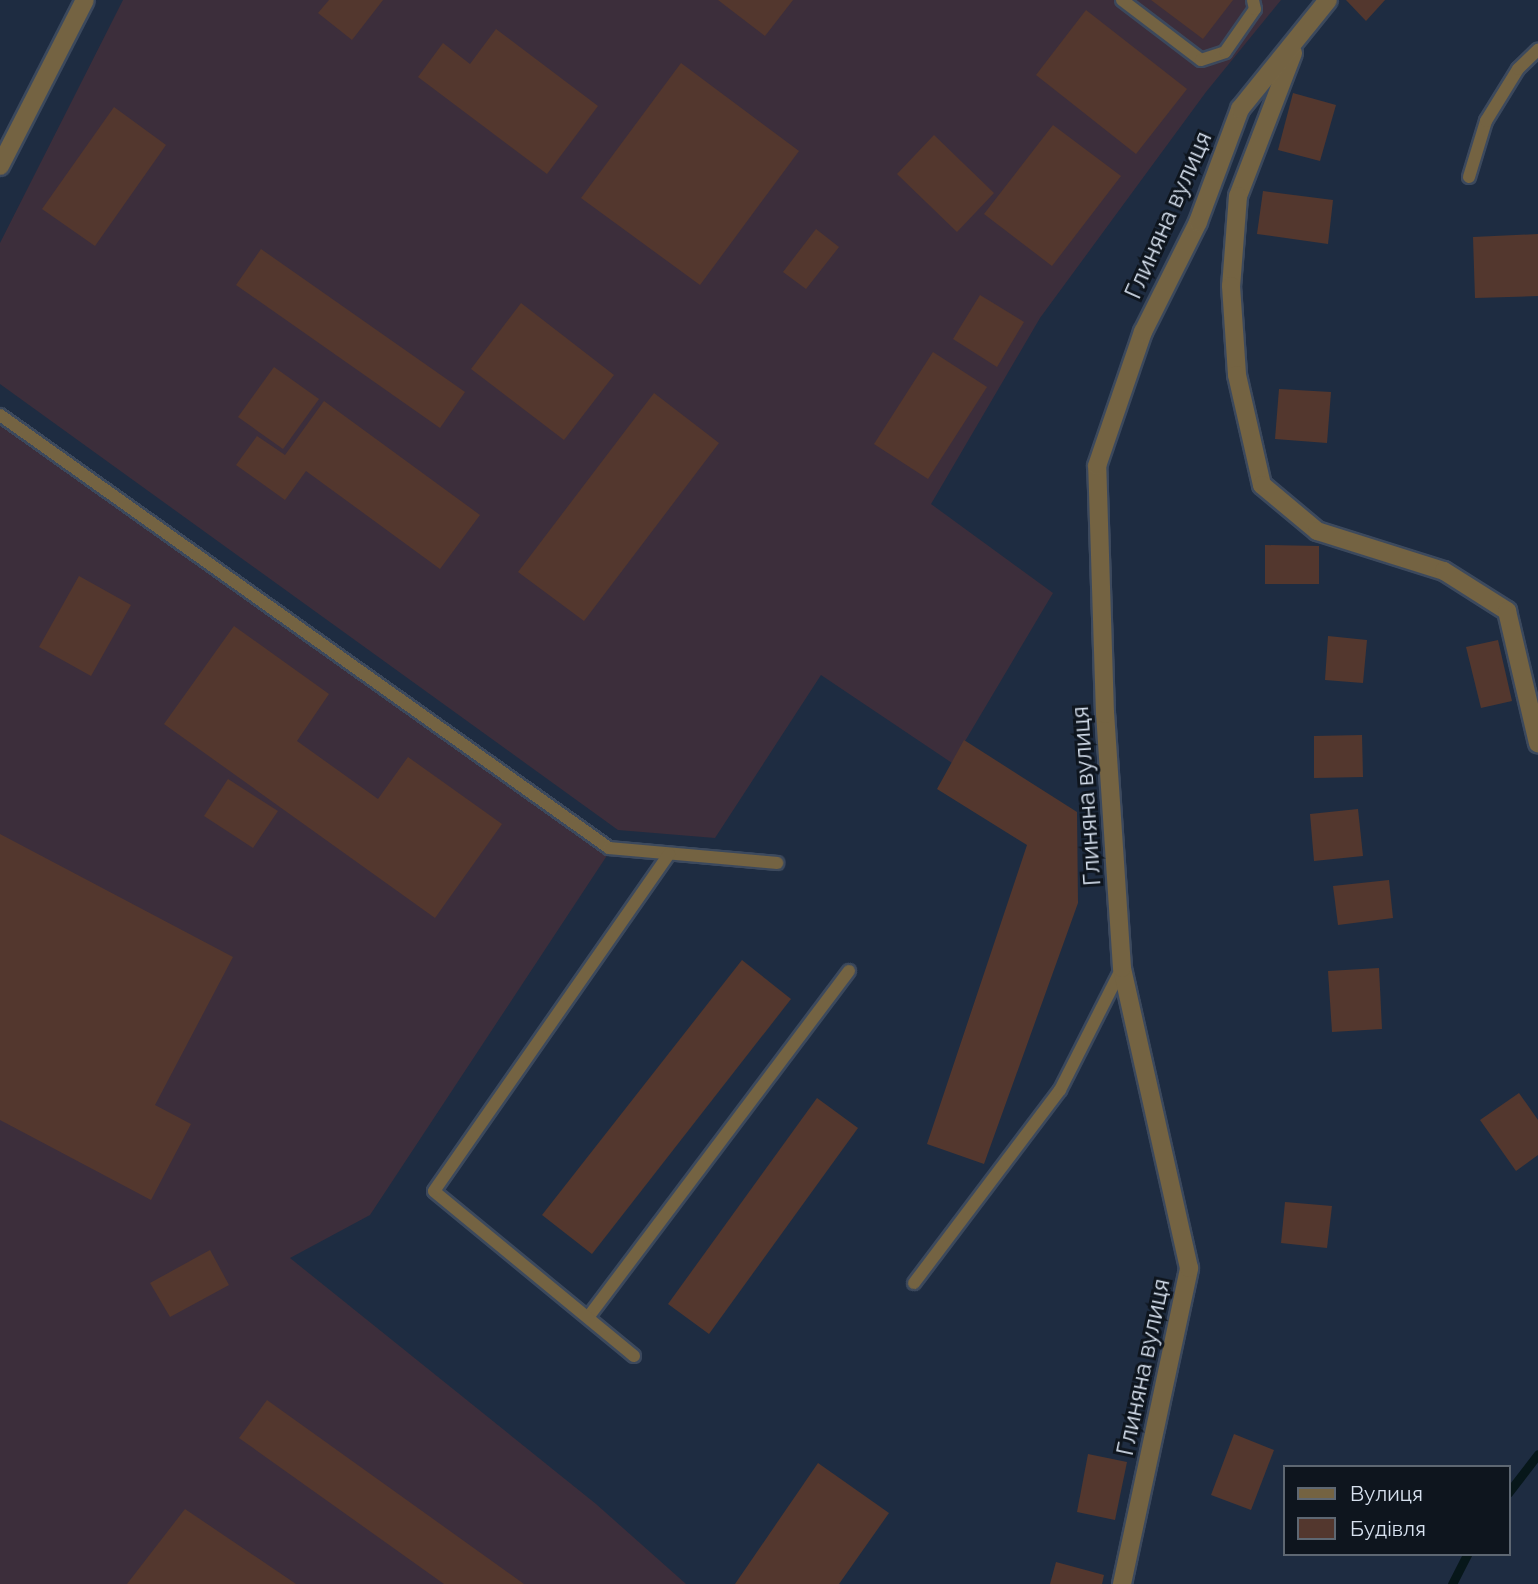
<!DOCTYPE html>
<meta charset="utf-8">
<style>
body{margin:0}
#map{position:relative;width:1538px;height:1584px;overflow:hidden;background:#1e2c41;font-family:Raleway,sans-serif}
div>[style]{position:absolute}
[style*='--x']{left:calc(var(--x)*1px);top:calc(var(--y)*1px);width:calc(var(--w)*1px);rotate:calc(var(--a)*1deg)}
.industrial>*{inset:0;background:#3c2e3b}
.stream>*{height:9px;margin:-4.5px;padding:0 4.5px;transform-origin:4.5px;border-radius:4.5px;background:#07171a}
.building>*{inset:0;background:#53372e}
.roads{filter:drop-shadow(2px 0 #3c495d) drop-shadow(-2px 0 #3c495d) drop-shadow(0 2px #3c495d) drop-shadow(0 -2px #3c495d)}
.service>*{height:12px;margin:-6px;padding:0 6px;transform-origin:6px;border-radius:6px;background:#746342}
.minor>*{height:18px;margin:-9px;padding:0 9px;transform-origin:9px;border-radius:9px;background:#746342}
.tertiary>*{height:18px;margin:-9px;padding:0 9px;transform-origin:9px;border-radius:9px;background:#746342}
span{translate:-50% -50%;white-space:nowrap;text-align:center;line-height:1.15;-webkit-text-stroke:6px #0e151e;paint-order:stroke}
.street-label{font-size:24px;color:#d7e1ef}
.legend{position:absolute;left:1283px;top:1465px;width:228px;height:91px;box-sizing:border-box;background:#0e151e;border:2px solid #5e6772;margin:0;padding:9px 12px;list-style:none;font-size:21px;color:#d7e1ef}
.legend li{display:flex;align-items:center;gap:14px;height:35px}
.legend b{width:35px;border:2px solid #5e6772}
</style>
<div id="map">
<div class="industrial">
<div style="clip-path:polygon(123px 0,1281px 0,1206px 92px,1040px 318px,931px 504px,1053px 593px,952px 763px,821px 675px,715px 838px,618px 830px,0 384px,0 243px)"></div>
<div style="clip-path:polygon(0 420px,608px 854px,370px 1215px,290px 1258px,596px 1504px,686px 1584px,0 1584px)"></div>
</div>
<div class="stream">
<div style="--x:1508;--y:1493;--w:49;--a:-52.4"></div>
<div style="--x:1452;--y:1584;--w:34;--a:-63"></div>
</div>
<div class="building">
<div style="clip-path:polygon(329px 0,383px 0,352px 40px,318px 13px)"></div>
<div style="clip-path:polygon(718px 0,793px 0,765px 36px)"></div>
<div style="clip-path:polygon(1151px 0,1233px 0,1203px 39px)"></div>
<div style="clip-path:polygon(1346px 0,1385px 0,1366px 21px)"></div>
<div style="clip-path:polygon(1086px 10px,1187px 89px,1136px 154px,1036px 75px)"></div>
<div style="clip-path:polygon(496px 29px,598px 106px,547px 174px,418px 77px,443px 43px,470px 64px)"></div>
<div style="clip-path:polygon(681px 63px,799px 151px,700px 285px,581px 198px)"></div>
<div style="clip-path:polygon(1293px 93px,1336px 105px,1320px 161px,1278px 150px)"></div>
<div style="clip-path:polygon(114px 107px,166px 145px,95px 246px,42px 209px)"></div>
<div style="clip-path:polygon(1053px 125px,1121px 176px,1052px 266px,984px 214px)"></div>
<div style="clip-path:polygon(934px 135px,994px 193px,957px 232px,897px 174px)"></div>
<div style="clip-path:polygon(1263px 191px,1333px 200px,1328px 244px,1257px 234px)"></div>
<div style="clip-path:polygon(816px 229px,839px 247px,806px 289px,783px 272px)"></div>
<div style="clip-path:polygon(1538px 234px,1538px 296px,1475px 298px,1473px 237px)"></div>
<div style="clip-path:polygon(261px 249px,465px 392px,440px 428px,236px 285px)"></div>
<div style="clip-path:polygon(980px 295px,1024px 322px,997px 367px,953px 339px)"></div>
<div style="clip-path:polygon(521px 303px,614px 375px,564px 440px,471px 369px)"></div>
<div style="clip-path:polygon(933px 352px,987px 387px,928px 479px,874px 444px)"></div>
<div style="clip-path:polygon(274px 367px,319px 399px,283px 449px,238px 417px)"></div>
<div style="clip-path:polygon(1279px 389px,1331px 392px,1327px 443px,1275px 439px)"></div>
<div style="clip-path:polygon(654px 393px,719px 443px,584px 621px,518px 572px)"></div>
<div style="clip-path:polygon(324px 401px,480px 515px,440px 569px,306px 471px,285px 500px,236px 465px,257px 436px,285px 455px)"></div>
<div style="clip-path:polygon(1265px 545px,1319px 546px,1319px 584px,1265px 584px)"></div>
<div style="clip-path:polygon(79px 576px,131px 605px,91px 676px,39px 647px)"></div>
<div style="clip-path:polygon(234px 626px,329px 694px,297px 741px,378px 799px,408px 757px,502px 824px,435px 918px,164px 724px)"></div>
<div style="clip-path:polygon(1328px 636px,1367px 640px,1363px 683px,1325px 680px)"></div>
<div style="clip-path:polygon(1498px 640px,1512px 701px,1481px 708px,1466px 647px)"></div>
<div style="clip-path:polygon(1362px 735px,1363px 777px,1314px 778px,1314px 736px)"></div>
<div style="clip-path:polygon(964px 740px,1077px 812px,1078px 903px,984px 1164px,927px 1144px,1027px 845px,937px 789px)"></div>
<div style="clip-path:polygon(228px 779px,278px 811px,253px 848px,204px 816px)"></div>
<div style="clip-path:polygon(1358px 809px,1363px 856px,1314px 861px,1310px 814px)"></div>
<div style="clip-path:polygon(0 834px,233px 957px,155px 1105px,191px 1124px,151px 1200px,0 1120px)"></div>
<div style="clip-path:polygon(1389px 880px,1393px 918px,1338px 925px,1333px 886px)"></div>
<div style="clip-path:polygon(742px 960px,791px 999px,592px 1254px,542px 1215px)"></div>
<div style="clip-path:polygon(1379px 968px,1382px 1029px,1332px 1032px,1328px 971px)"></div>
<div style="clip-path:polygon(1519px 1093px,1538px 1120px,1538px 1155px,1516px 1171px,1480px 1120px)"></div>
<div style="clip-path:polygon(817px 1098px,858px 1128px,709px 1334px,668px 1304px)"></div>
<div style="clip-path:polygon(1285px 1202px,1332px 1206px,1327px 1248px,1281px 1243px)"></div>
<div style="clip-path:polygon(210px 1250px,229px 1285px,170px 1317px,150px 1283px)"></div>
<div style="clip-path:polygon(267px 1400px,524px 1584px,444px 1584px,239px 1438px)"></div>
<div style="clip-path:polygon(1234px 1434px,1274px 1450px,1251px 1510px,1211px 1495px)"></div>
<div style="clip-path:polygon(1088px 1454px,1127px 1462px,1115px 1520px,1077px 1512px)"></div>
<div style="clip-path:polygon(818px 1463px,889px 1513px,839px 1584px,735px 1584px)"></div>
<div style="clip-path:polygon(185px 1509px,296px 1584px,127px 1584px)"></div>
<div style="clip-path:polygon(1056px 1562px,1104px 1575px,1102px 1584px,1050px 1584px)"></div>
</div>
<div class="roads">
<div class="service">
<div style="--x:1122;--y:0;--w:99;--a:37.2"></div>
<div style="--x:1201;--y:60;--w:25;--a:-18"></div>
<div style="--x:1225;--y:52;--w:52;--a:-55.1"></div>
<div style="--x:1255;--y:9;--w:9;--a:-103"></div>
<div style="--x:1469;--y:177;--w:59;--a:-73.1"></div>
<div style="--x:1486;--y:121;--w:61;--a:-58.4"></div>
<div style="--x:1518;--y:69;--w:28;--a:-44"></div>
<div style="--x:0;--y:415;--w:747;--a:35.41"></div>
<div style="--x:609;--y:848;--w:169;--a:5.1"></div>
<div style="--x:914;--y:1283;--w:242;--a:-52.9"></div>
<div style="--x:1060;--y:1090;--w:137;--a:-63.1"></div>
<div style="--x:589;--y:1316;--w:432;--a:-53"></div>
<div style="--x:634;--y:1356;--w:259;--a:-140.5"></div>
<div style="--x:434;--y:1191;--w:411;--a:-55.1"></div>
</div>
<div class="minor">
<div style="--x:1293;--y:53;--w:153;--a:111"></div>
<div style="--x:1238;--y:196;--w:90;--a:94.4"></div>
<div style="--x:1231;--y:286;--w:89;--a:86.1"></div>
<div style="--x:1237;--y:375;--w:113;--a:77.2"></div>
<div style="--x:1262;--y:485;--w:72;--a:39.9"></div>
<div style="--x:1317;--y:531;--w:133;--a:17.5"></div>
<div style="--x:1444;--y:571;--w:75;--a:32.4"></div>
<div style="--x:1507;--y:611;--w:136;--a:76.8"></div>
<div style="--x:1122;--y:1584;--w:323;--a:-78"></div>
<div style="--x:1189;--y:1268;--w:307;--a:-102.6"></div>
<div style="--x:1122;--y:968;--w:255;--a:-93.8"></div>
<div style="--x:1105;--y:714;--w:248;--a:-91.8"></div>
<div style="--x:1097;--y:466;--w:142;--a:-71.1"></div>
<div style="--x:1143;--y:332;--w:123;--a:-63.4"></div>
<div style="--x:1198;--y:222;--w:121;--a:-69.6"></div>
<div style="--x:1240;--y:109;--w:140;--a:-51.1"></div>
</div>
<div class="tertiary">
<div style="--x:0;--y:166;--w:186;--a:-62.9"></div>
</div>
</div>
<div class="street-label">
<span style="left:1168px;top:215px;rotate:-66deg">Глиняна вулиця</span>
<span style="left:1086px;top:796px;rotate:-94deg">Глиняна вулиця</span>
<span style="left:1143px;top:1367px;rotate:-78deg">Глиняна вулиця</span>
</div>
<ul class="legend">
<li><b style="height:9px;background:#746342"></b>Вулиця</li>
<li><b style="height:19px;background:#53372e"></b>Будівля</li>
</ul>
</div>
